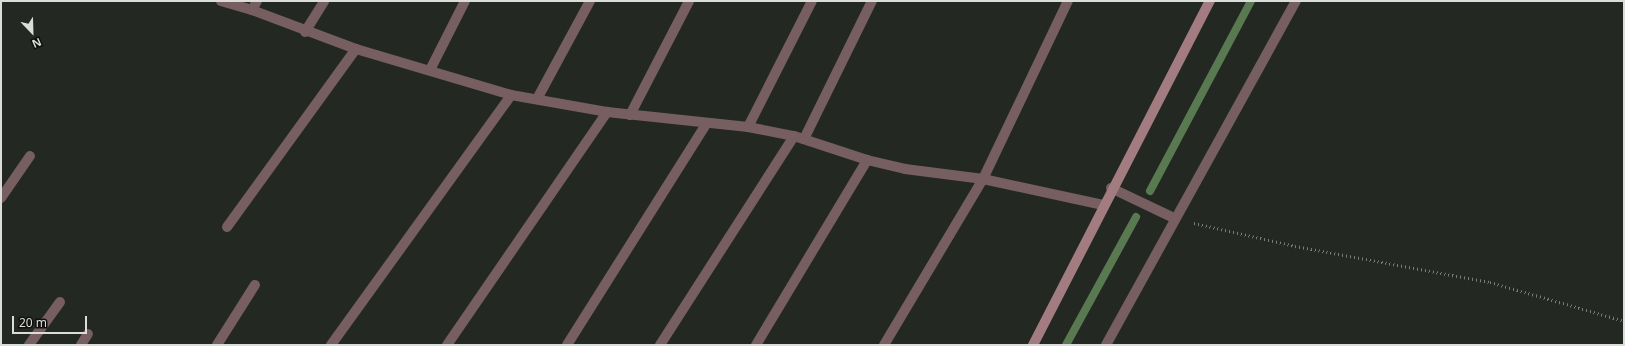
<!DOCTYPE html>
<style>
body{margin:0}
#map{position:relative;width:1625px;height:346px;overflow:hidden;background:#242823;font-family:"Noto Sans",sans-serif}
div>[style]{position:absolute}
[style*='--x']{left:calc(var(--x)*1px);top:calc(var(--y)*1px);width:calc(var(--w)*1px);rotate:calc(var(--a)*1deg)}
.stream>*{height:8px;margin:-4px;padding:0 4px;transform-origin:4px;border-radius:4px;background:#597950}
.path>*{height:2.5px;margin-top:-1.25px;transform-origin:0;background:repeating-linear-gradient(90deg,#797d79 0 1px,transparent 0 4px)}
.street>*{height:10px;margin:-5px;padding:0 5px;transform-origin:5px;border-radius:5px;background:#765e61}
.secondary>*{height:10px;margin:-5px;padding:0 5px;transform-origin:5px;border-radius:5px;background:#a37c81}
span{translate:-50% -50%;white-space:nowrap;text-align:center;line-height:1.15;-webkit-text-stroke:3px #0f100e;paint-order:stroke}
.frame{position:absolute;inset:0;border:2px solid #daddda;pointer-events:none}
.north{position:absolute;left:12px;top:12px;width:40px;height:40px;-webkit-text-stroke:3px #0f100e;paint-order:stroke;rotate:157deg;font-size:11px;font-weight:700;line-height:16px;text-align:center;color:#daddda}
.north::after{content:'';display:block;margin:auto;width:14px;height:18px;background:#daddda;clip-path:polygon(50% 0,100% 100%,50% 72%,0 100%)}
.scale{position:absolute;left:12px;top:316px;width:75px;height:18px;box-sizing:border-box;border:2px solid #daddda;border-top:0;padding-left:5px;font-size:12px;line-height:14px;white-space:nowrap;color:#daddda;-webkit-text-stroke:3px #0f100e;paint-order:stroke}
</style>
<div id="map">
<div class="stream">
<div style="--x:1150;--y:191;--w:215;--a:-62"></div>
<div style="--x:1066;--y:345;--w:146;--a:-61.3"></div>
</div>
<div class="path">
<div style="--x:1194;--y:223;--w:104;--a:12.8"></div>
<div style="--x:1295;--y:246;--w:198;--a:10.5"></div>
<div style="--x:1490;--y:282;--w:140;--a:16.2"></div>
</div>
<div class="street">
<div style="--x:221;--y:1;--w:32;--a:16"></div>
<div style="--x:252;--y:10;--w:111;--a:20.6"></div>
<div style="--x:356;--y:49;--w:162;--a:16.5"></div>
<div style="--x:511;--y:95;--w:97;--a:10"></div>
<div style="--x:607;--y:112;--w:142;--a:6.1"></div>
<div style="--x:748;--y:127;--w:47;--a:11.1"></div>
<div style="--x:794;--y:136;--w:77;--a:18.2"></div>
<div style="--x:867;--y:160;--w:39;--a:13"></div>
<div style="--x:905;--y:169;--w:79;--a:7.3"></div>
<div style="--x:983;--y:179;--w:123;--a:12.2"></div>
<div style="--x:252;--y:10;--w:10;--a:-61"></div>
<div style="--x:305;--y:32;--w:36;--a:-58"></div>
<div style="--x:430;--y:70;--w:77;--a:-63.1"></div>
<div style="--x:537;--y:99;--w:111;--a:-61.6"></div>
<div style="--x:630;--y:115;--w:128;--a:-62.6"></div>
<div style="--x:748;--y:127;--w:141;--a:-63.1"></div>
<div style="--x:804;--y:139;--w:154;--a:-63.8"></div>
<div style="--x:1111;--y:188;--w:70;--a:25.5"></div>
<div style="--x:1;--y:198;--w:51;--a:-55.4"></div>
<div style="--x:227;--y:227;--w:220;--a:-54.1"></div>
<div style="--x:29;--y:345;--w:53;--a:-54.2"></div>
<div style="--x:81;--y:345;--w:13;--a:-58"></div>
<div style="--x:217;--y:345;--w:71;--a:-57.7"></div>
<div style="--x:331;--y:345;--w:308;--a:-54.2"></div>
<div style="--x:447;--y:345;--w:283;--a:-55.5"></div>
<div style="--x:567;--y:345;--w:262;--a:-57.8"></div>
<div style="--x:660;--y:345;--w:248;--a:-57.3"></div>
<div style="--x:756;--y:345;--w:216;--a:-59"></div>
<div style="--x:884;--y:345;--w:193;--a:-59.2"></div>
<div style="--x:983;--y:179;--w:197;--a:-64.5"></div>
<div style="--x:1106;--y:345;--w:393;--a:-61.1"></div>
</div>
<div class="secondary">
<div style="--x:1033;--y:345;--w:387;--a:-62.8"></div>
</div>
<div class="frame"></div>
<div class="north">N</div>
<div class="scale">20 m</div>
</div>
